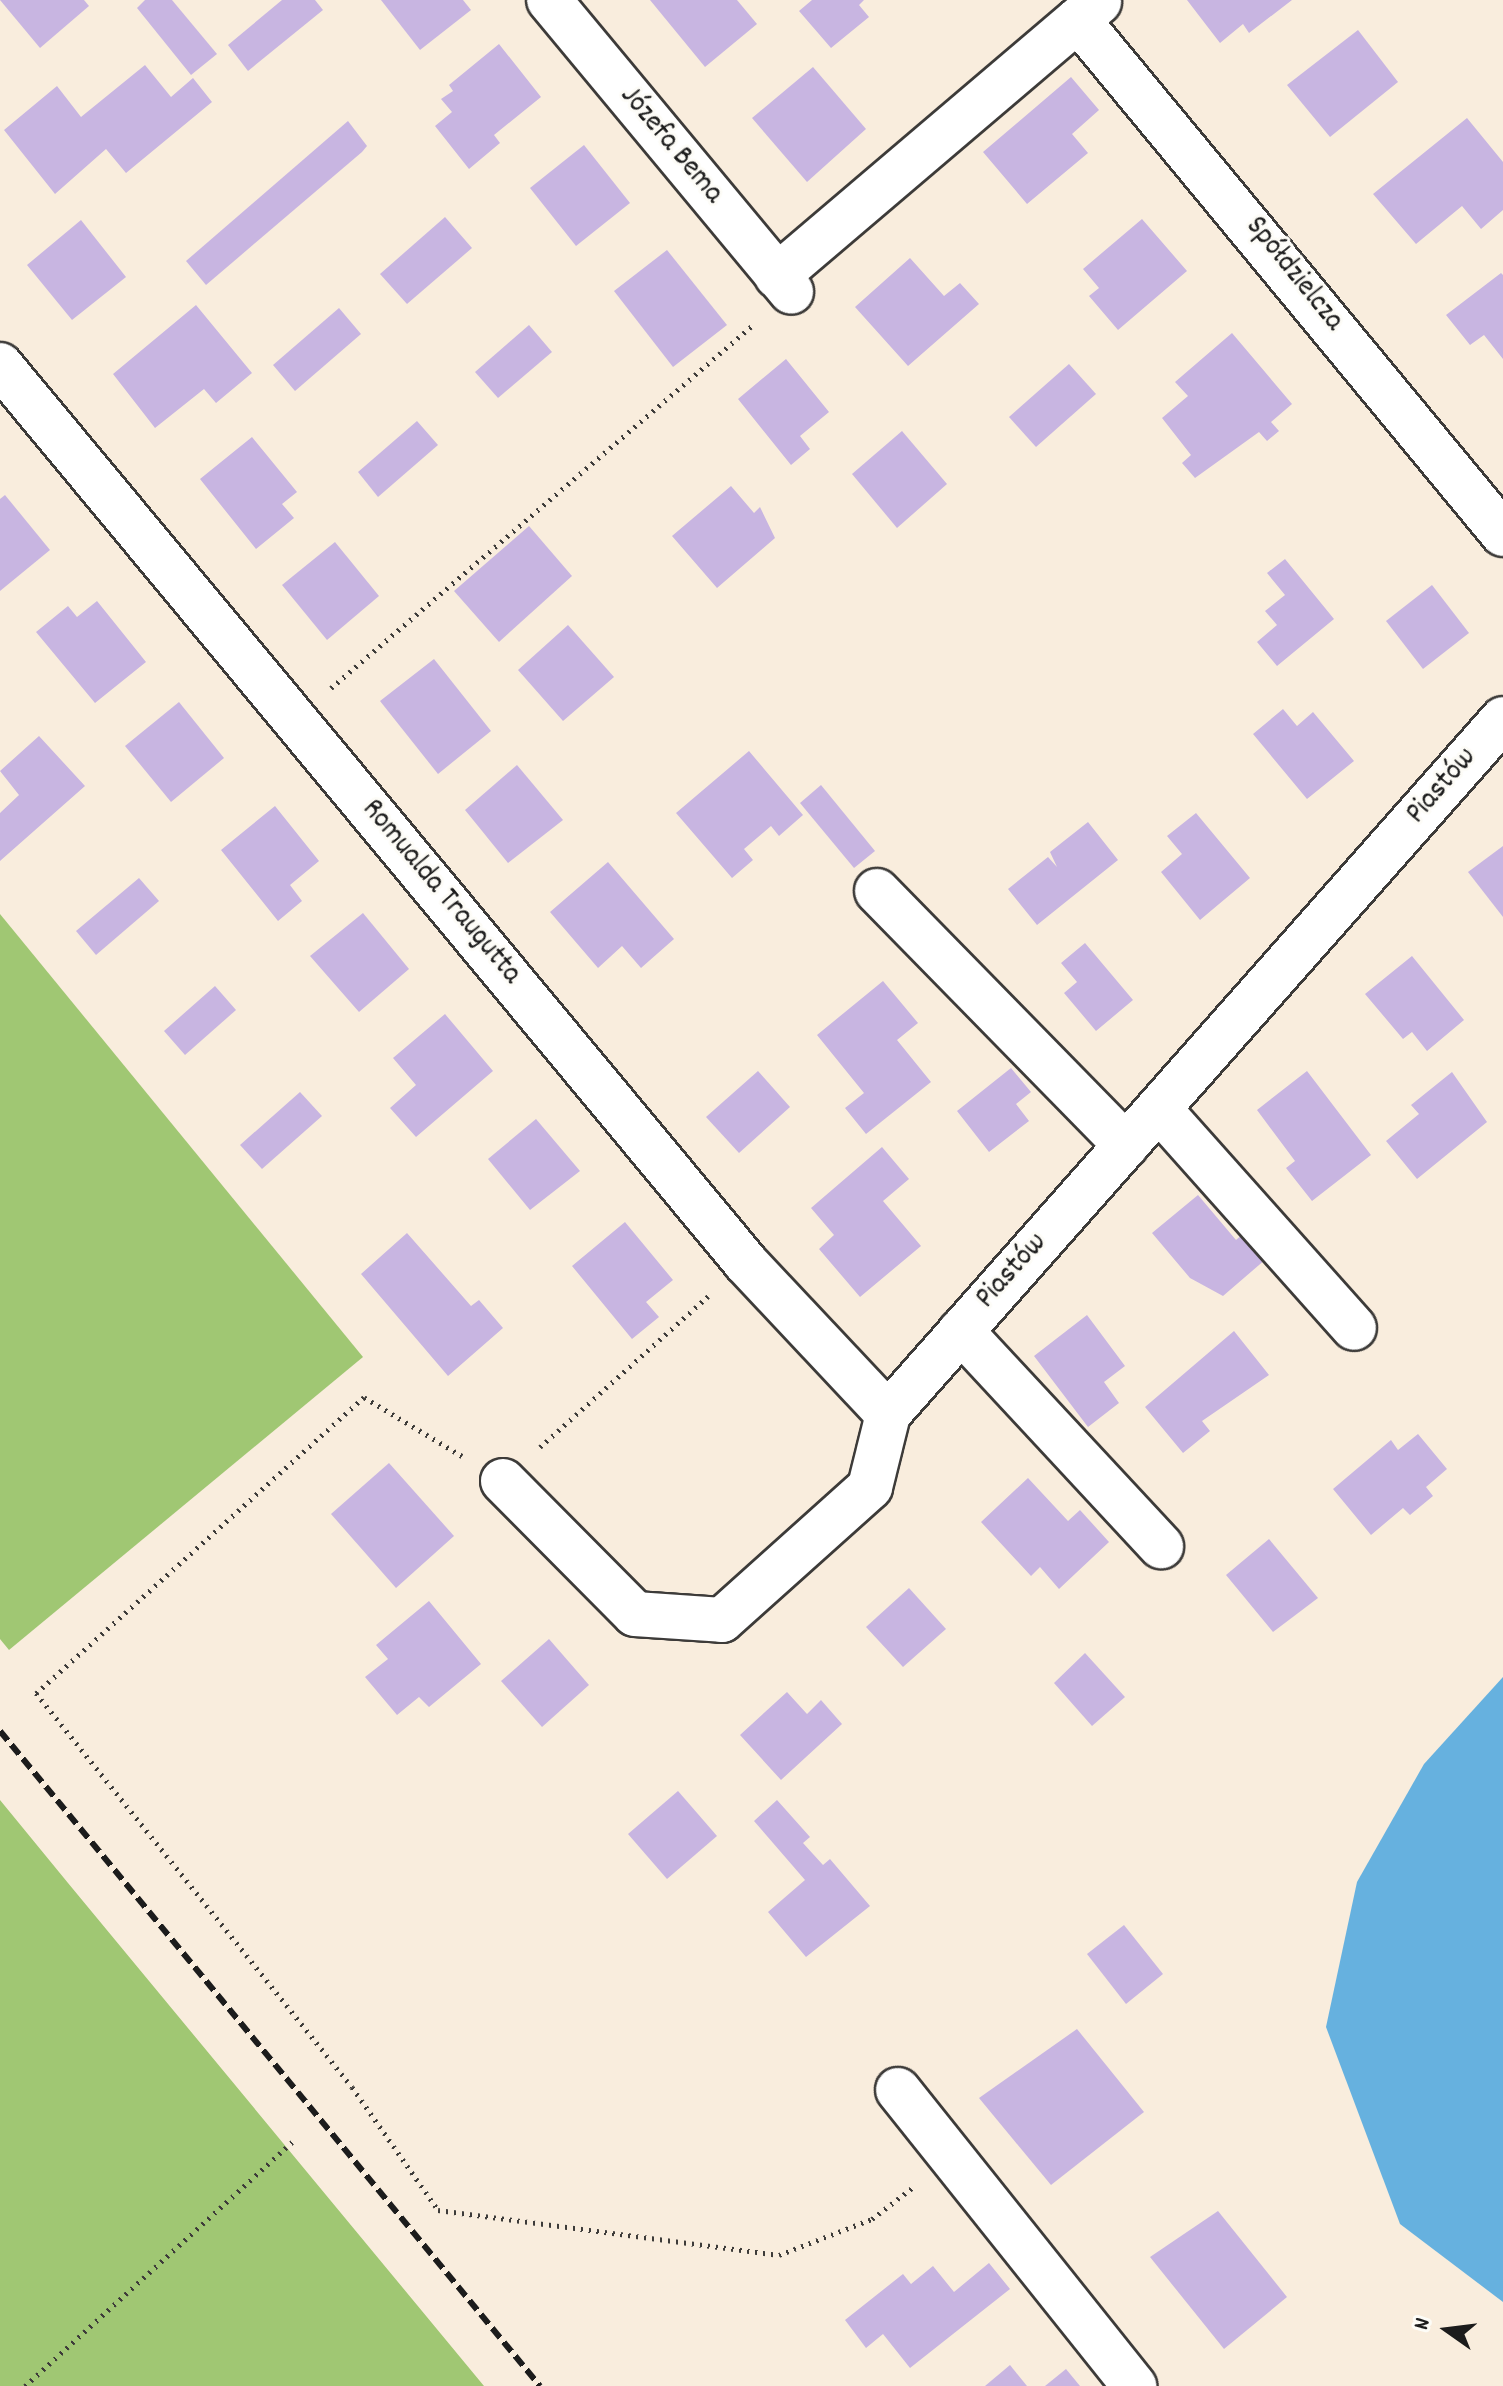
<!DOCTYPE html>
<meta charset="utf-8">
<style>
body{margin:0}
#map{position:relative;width:1503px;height:2386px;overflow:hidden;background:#f9eddd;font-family:Dekko,sans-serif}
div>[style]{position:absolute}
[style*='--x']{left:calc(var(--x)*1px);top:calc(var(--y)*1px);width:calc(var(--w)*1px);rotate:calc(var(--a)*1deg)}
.green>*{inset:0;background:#a0c773}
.water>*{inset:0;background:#66b1df}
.building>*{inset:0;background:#c8b5e1}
.path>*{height:5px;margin-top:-2.5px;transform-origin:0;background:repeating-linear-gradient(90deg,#3d3b39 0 2px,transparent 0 8px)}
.roads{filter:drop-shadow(2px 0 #3d3b39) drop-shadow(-2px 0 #3d3b39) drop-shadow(0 2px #3d3b39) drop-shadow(0 -2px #3d3b39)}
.minor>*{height:44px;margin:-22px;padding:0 22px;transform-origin:22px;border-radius:22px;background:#fff}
.rail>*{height:6px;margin-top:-3px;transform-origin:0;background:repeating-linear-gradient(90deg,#1c1c1c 0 12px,transparent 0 18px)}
span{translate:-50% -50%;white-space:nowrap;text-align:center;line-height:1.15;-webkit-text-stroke:6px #fdfcf7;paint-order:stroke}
.street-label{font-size:30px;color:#1c1c1c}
.north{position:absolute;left:1407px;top:2290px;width:80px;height:80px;-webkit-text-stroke:6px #fdfcf7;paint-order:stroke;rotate:284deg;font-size:22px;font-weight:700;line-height:32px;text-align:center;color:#1c1c1c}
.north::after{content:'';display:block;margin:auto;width:28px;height:36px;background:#1c1c1c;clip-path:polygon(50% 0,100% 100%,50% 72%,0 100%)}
</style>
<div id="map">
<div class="green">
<div style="clip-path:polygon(0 914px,363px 1357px,9px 1650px,0 1639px)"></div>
<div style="clip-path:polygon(0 1800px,68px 1883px,484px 2386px,0 2386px)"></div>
</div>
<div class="water">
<div style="clip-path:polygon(1503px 1677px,1503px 2302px,1400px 2224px,1326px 2027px,1357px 1882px,1424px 1764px)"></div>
</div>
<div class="building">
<div style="clip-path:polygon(0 0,84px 0,89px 6px,40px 48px)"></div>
<div style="clip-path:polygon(145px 0,172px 0,217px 54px,191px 75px,137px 8px)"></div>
<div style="clip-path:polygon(282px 0,315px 0,323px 10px,248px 71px,228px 45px)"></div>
<div style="clip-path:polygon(381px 0,463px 0,471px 10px,420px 50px)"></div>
<div style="clip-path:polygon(650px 0,737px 0,757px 24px,705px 67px)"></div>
<div style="clip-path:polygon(812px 0,864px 0,859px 5px,869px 17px,831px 48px,799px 11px)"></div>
<div style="clip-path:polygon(1187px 0,1292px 0,1249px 33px,1243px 24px,1220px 43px)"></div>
<div style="clip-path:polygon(1358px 30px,1398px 82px,1330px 137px,1287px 85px)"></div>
<div style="clip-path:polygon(499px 44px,541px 97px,494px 135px,500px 143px,469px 169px,435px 126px,452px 112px,441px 99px,453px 91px,449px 85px)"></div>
<div style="clip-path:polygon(145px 65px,171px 97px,193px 78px,212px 102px,126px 173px,106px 149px,55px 194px,4px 130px,57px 86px,81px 117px)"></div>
<div style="clip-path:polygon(813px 67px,866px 129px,807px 182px,752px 118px)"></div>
<div style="clip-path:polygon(1071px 77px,1099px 110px,1072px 134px,1088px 153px,1027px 204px,983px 152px)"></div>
<div style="clip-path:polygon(1467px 118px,1503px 162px,1503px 210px,1481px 229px,1462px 206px,1416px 244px,1373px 194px)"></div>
<div style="clip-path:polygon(348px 121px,367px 146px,362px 152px,206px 285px,186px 261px)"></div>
<div style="clip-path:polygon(584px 145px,630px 203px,576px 246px,530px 188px)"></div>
<div style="clip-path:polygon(445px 217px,472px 248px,407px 304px,380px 274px)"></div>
<div style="clip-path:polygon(1142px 219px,1187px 271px,1118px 330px,1089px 296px,1099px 288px,1083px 269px)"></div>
<div style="clip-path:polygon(81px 220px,126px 277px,72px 320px,27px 265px)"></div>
<div style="clip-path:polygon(667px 250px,727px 325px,673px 367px,614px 291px)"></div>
<div style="clip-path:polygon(910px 258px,944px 296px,960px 283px,979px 304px,908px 366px,855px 307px)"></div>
<div style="clip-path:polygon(1501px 273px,1503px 275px,1503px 359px,1484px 335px,1470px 345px,1446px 315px)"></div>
<div style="clip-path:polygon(196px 305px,252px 373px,216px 403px,204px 389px,155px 428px,113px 374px)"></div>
<div style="clip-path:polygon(339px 308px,361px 334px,295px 391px,273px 365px)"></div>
<div style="clip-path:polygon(529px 325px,552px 352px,498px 398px,475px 372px)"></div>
<div style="clip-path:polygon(1232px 333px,1292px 404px,1271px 422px,1279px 431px,1267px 441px,1259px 432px,1195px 478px,1182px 463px,1191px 455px,1162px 418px,1188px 396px,1175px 382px)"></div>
<div style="clip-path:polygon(786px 359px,829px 412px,800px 436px,810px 449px,791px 465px,738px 399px)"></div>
<div style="clip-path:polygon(1069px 364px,1096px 394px,1036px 447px,1009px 417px)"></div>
<div style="clip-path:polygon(417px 421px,438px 445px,378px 497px,358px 472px)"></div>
<div style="clip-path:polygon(902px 431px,947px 484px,897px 528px,852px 474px)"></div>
<div style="clip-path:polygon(252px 437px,297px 492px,282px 504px,294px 518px,256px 549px,200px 479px)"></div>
<div style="clip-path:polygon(731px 486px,754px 513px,760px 507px,775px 538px,717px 588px,672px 536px)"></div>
<div style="clip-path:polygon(5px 495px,50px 550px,0 591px,0 499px)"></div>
<div style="clip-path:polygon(529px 526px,572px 576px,499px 642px,454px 591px)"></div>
<div style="clip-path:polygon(335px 542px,379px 596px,327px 640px,282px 585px)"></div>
<div style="clip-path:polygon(1285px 559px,1334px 619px,1277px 666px,1257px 642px,1277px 625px,1265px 611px,1285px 595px,1267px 573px)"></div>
<div style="clip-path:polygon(1432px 585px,1469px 633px,1423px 669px,1386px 621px)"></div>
<div style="clip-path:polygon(97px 601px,146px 662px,95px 703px,36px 632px,68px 606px,77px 617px)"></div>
<div style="clip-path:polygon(568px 625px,614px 677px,563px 721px,518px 670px)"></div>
<div style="clip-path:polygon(434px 659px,491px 731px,438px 774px,380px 701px)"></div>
<div style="clip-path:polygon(179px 702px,224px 758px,171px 802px,125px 746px)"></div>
<div style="clip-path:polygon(1283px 709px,1297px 726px,1313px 712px,1354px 761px,1307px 799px,1253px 734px)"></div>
<div style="clip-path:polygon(39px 736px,85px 786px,0 861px,0 813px,19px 795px,0 771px)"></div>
<div style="clip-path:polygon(749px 751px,803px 815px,779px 836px,771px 826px,744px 849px,753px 860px,732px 878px,676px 813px)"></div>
<div style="clip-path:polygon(517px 765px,563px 820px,508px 863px,465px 810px)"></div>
<div style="clip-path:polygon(821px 785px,875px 851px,854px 868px,800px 803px)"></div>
<div style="clip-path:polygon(275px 806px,319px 861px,290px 885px,302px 901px,278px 921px,221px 850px)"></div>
<div style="clip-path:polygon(1196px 813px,1250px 878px,1200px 920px,1161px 872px,1182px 854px,1167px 836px)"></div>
<div style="clip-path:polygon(1088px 822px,1118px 860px,1037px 925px,1008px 889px,1048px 857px,1057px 867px,1050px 852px)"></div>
<div style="clip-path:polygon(1503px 846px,1503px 917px,1468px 872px)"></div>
<div style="clip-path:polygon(608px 862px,674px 939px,641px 968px,622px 946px,598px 968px,550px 912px)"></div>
<div style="clip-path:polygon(139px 878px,159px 901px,96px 955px,76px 931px)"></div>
<div style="clip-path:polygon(363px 913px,409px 969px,359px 1012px,310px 956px)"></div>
<div style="clip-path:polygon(1085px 943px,1133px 1000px,1096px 1031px,1064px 993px,1077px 982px,1061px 963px)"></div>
<div style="clip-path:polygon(1412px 956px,1464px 1020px,1427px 1051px,1412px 1032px,1403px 1039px,1365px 994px)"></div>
<div style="clip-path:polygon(883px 981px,918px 1023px,897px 1040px,931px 1082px,866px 1134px,845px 1108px,864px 1093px,817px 1035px)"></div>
<div style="clip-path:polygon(215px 986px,236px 1010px,185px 1055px,164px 1031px)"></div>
<div style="clip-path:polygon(445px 1014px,493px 1071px,416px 1137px,390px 1108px,416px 1085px,393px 1058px)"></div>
<div style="clip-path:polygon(1011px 1068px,1031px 1092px,1016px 1104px,1029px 1121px,989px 1152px,957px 1111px)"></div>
<div style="clip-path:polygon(758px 1071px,790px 1107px,739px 1153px,706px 1117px)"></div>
<div style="clip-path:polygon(1307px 1071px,1371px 1155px,1312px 1201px,1286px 1168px,1295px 1161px,1257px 1110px)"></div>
<div style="clip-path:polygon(1452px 1072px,1487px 1122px,1417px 1179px,1386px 1141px,1419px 1114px,1411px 1105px)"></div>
<div style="clip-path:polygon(300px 1092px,322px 1116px,262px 1169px,240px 1145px)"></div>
<div style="clip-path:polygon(536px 1119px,580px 1171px,530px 1210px,488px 1159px)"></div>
<div style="clip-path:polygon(882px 1147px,909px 1179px,883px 1201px,921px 1246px,860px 1297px,819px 1249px,834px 1235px,811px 1208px)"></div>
<div style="clip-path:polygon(1198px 1195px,1236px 1240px,1244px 1233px,1266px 1259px,1223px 1296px,1190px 1278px,1152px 1233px)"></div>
<div style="clip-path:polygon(625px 1222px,673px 1280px,646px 1302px,659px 1317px,632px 1339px,572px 1266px)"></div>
<div style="clip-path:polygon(407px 1233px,471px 1306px,479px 1300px,503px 1328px,448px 1376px,361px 1274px)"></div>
<div style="clip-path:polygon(1087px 1315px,1125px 1366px,1104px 1382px,1119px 1403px,1088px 1427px,1034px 1356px)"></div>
<div style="clip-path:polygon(1234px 1331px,1269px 1375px,1202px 1421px,1210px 1431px,1183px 1453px,1145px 1407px)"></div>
<div style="clip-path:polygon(1418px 1434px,1447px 1469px,1426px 1487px,1433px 1496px,1410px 1515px,1403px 1508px,1371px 1535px,1333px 1489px,1391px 1440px,1398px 1450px)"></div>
<div style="clip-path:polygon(389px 1463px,454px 1536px,396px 1588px,331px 1514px)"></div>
<div style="clip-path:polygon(1028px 1478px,1068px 1521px,1080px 1510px,1109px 1542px,1059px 1589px,1040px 1567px,1031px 1576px,981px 1522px)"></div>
<div style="clip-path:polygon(1269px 1539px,1318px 1598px,1273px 1632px,1226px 1575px)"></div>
<div style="clip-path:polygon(909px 1588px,946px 1629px,903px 1667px,866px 1627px)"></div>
<div style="clip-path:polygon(429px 1601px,481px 1664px,429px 1707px,419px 1697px,397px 1715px,365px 1677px,388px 1659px,376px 1645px)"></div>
<div style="clip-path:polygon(549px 1639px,589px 1685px,542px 1727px,501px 1681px)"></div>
<div style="clip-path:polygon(1085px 1653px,1125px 1697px,1092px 1726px,1054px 1683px)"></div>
<div style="clip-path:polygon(787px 1692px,807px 1714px,821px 1700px,842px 1724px,781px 1780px,740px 1735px)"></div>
<div style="clip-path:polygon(678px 1791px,717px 1836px,667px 1879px,628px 1834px)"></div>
<div style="clip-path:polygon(777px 1800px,810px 1837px,803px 1843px,823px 1865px,830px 1859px,870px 1906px,806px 1957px,768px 1912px,805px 1880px,754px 1821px)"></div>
<div style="clip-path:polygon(1124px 1925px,1163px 1974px,1126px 2004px,1087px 1954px)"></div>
<div style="clip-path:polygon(1077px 2029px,1144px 2112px,1051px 2185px,979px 2098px)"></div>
<div style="clip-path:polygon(1218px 2211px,1287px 2297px,1224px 2349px,1150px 2257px)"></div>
<div style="clip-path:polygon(989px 2263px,1010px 2289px,910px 2368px,883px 2334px,866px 2348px,845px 2320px,903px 2274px,911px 2284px,933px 2266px,954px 2292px)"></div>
<div style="clip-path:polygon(1010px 2365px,1027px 2386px,985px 2386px)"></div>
<div style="clip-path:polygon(1066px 2369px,1080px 2386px,1045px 2386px)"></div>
</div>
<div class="path">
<div style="--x:331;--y:688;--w:558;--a:-40.71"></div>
<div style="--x:540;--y:1447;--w:226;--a:-41.9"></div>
<div style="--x:462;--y:1456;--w:114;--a:-149"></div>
<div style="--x:364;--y:1397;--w:442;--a:137.9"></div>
<div style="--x:36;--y:1693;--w:505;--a:51.27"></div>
<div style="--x:352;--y:2087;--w:150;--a:55"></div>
<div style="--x:438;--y:2210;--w:344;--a:7.5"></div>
<div style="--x:779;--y:2255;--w:100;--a:-21.2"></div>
<div style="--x:872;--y:2219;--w:51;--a:-37.8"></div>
<div style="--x:25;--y:2386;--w:362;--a:-42.4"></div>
</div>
<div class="roads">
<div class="minor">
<div style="--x:549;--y:0;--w:379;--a:50.3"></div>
<div style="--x:1078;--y:20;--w:667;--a:50.41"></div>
<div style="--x:777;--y:276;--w:423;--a:-40.4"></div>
<div style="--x:0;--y:365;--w:1167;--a:50.28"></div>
<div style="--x:746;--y:1263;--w:207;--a:46.8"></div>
<div style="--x:877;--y:891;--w:356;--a:45.6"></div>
<div style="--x:1159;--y:1109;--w:293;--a:48.3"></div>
<div style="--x:961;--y:1331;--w:294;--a:47.1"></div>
<div style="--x:503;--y:1481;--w:187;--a:45.2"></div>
<div style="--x:635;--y:1614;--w:87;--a:3.9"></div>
<div style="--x:722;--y:1620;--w:199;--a:-41.9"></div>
<div style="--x:870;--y:1487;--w:75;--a:-76.1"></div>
<div style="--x:888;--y:1414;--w:928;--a:-48.49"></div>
<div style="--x:898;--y:2090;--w:379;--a:51.4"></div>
</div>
</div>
<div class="rail">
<div style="--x:0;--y:1731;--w:849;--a:50.5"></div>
</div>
<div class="street-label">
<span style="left:670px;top:146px;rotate:50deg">Józefa Bema</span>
<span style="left:1293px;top:275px;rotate:51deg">Spółdzielcza</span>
<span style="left:1443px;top:787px;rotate:-49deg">Piastów</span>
<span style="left:440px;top:893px;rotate:50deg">Romualda Traugutta</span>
<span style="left:1013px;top:1272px;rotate:-48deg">Piastów</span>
</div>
<div class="north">N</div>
</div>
